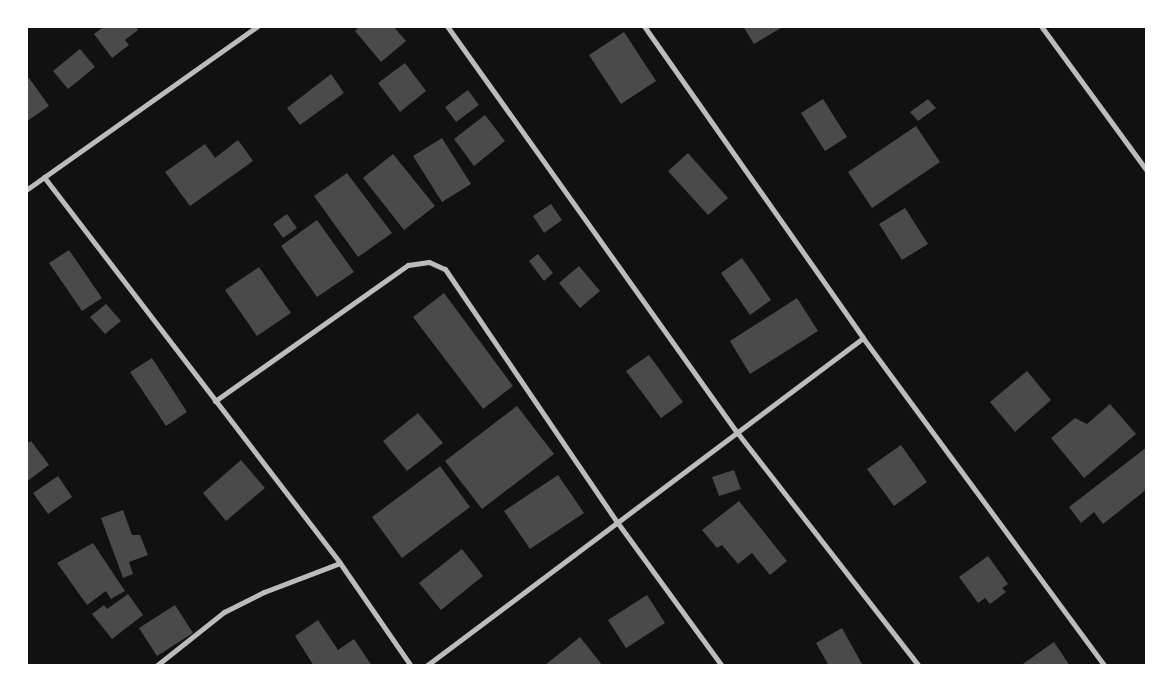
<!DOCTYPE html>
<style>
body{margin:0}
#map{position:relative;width:1173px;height:692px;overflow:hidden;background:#111;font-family:"Alegreya Sans",sans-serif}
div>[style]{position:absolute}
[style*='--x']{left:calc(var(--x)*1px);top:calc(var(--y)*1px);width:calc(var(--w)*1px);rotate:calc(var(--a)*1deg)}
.building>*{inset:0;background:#4a4a4a}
.minor>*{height:5px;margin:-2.5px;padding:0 2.5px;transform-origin:2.5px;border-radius:2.5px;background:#bcbcbc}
span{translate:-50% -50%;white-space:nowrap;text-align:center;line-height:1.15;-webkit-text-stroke:4px #fff;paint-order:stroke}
.frame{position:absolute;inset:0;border:28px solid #fff;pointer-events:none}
</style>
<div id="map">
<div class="building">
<div style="clip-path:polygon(105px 26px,136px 26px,138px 30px,125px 40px,129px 45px,112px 58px,94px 34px)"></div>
<div style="clip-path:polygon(360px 26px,393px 26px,406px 41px,381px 62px,355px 31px)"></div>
<div style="clip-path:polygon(743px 26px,784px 26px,754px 44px)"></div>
<div style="clip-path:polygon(624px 32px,656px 81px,621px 104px,589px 55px)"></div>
<div style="clip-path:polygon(80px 49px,95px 67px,68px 89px,53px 71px)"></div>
<div style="clip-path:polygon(405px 63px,426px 91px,400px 112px,378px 83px)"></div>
<div style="clip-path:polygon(331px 74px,344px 93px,300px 125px,287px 108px)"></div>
<div style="clip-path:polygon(29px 78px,49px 106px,26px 122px,26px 80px)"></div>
<div style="clip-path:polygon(468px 90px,479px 105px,456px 122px,445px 107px)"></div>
<div style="clip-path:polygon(823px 99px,847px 137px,825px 151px,801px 113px)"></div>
<div style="clip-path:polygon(928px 99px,936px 108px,918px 121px,910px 112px)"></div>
<div style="clip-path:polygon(485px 115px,505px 141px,474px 166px,454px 139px)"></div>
<div style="clip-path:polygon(916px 126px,940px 162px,872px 208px,848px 172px)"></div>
<div style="clip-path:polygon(442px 138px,471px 184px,442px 202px,413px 156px)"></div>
<div style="clip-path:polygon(238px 140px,253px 161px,190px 206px,165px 172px,205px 144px,215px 158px)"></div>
<div style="clip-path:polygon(688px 153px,728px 198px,708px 215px,668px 171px)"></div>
<div style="clip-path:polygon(393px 154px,435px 206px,404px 230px,363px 178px)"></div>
<div style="clip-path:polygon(347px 173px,392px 233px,358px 257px,314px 196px)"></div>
<div style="clip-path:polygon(551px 204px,562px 220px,544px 233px,533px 216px)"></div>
<div style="clip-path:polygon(905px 208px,928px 244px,902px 260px,879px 224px)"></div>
<div style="clip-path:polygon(287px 214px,297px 228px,283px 238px,273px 224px)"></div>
<div style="clip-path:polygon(317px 220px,354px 272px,317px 297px,281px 246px)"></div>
<div style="clip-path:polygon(69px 250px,102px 298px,82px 311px,49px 263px)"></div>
<div style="clip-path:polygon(538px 254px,553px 273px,544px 281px,529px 261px)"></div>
<div style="clip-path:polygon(742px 258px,771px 300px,750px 315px,721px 273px)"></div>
<div style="clip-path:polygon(579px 266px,600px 291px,580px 308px,559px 283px)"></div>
<div style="clip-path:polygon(259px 267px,291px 313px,257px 336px,225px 290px)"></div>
<div style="clip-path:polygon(444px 293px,513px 386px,483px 409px,413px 317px)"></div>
<div style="clip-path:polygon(797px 298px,818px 331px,750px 374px,730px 341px)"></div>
<div style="clip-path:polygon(106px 304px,121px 321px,105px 334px,90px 317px)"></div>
<div style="clip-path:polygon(649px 355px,683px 402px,661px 418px,626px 371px)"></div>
<div style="clip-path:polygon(152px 358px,187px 412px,166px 426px,130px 372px)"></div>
<div style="clip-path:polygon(1027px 371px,1051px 400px,1015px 432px,990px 402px)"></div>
<div style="clip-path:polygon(1110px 404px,1136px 434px,1084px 478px,1051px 438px,1075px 418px,1087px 424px)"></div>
<div style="clip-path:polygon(517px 406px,554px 454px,482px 509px,445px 461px)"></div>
<div style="clip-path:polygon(418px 413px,443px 443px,407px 471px,383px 441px)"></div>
<div style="clip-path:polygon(31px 441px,49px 465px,26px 482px,26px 444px)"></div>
<div style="clip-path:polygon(901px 445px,927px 482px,894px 506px,867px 469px)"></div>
<div style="clip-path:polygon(1147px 447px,1147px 489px,1103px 524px,1094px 512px,1081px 523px,1069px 507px)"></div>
<div style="clip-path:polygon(241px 460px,265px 488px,226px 521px,203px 493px)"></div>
<div style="clip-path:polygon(440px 466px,470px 507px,402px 558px,372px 517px)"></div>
<div style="clip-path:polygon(734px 470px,741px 489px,719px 496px,712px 477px)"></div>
<div style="clip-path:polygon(558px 475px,584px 513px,530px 549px,504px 511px)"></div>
<div style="clip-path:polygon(58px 476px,72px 497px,48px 514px,33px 493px)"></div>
<div style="clip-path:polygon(739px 501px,787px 561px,770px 575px,752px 553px,738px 564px,722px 545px,717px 548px,702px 530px)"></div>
<div style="clip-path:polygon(123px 510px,132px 535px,140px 535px,148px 555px,129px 562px,133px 574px,123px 578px,101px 518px)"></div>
<div style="clip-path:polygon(93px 543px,125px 591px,111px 599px,106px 591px,87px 605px,57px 563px)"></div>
<div style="clip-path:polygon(462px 549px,483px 576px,441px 610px,419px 583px)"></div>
<div style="clip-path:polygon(988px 556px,1008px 584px,1002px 588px,1006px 592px,990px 604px,985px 598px,978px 603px,959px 577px)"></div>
<div style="clip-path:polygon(128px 594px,143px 615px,112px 639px,92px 614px,104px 605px,107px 609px)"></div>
<div style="clip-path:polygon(647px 595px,665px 623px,626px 648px,608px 620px)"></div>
<div style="clip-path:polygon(175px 605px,193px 633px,157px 656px,139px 628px)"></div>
<div style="clip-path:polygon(318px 620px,338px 650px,354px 639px,372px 666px,314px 666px,295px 636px)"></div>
<div style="clip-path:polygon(842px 628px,863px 666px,829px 666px,816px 643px)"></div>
<div style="clip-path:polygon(580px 637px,603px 666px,544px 666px)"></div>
<div style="clip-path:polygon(1054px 642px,1070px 666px,1020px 666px)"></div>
</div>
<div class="minor">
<div style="--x:447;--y:26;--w:498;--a:54.5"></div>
<div style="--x:736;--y:431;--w:298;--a:52.1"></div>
<div style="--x:644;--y:26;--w:381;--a:54.9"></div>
<div style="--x:863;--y:338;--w:408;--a:53.6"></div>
<div style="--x:1041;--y:26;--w:180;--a:53.8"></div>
<div style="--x:44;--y:177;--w:486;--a:52.5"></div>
<div style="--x:340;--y:563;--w:125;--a:55.4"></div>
<div style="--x:26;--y:190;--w:284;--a:-35.3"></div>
<div style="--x:215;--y:401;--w:236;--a:-35.2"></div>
<div style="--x:408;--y:265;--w:21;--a:-8"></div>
<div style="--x:429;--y:262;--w:17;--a:24"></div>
<div style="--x:445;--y:269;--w:306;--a:55.8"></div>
<div style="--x:617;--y:522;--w:178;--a:53.9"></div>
<div style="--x:156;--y:666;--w:87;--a:-38.5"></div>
<div style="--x:224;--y:612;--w:45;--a:-26.6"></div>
<div style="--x:264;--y:592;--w:81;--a:-20.9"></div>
<div style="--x:426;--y:666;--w:546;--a:-36.89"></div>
</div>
<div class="frame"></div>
</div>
